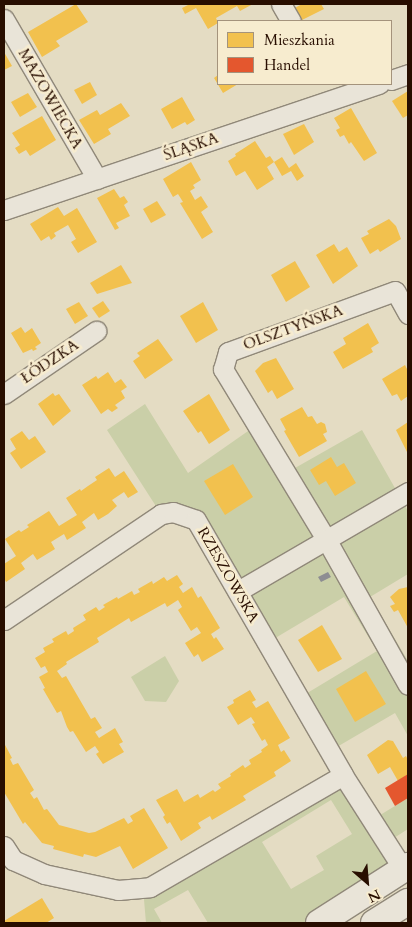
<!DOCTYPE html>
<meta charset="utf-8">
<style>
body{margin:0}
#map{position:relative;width:412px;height:927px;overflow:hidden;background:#e4dcc3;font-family:Cardo,serif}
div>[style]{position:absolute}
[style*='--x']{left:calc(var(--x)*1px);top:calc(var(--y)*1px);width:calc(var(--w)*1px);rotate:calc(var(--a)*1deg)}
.green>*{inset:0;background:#cacfa8}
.homes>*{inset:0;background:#f2c14e}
.shops>*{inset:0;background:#e4572e}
.industry>*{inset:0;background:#8d8d92}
.roads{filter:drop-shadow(1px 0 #908879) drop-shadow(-1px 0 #908879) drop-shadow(0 1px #908879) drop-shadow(0 -1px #908879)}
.street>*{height:19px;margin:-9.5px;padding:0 9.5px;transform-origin:9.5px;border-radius:9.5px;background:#e9e4d8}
.secondary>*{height:26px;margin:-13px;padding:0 13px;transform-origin:13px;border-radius:13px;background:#e9e4d8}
span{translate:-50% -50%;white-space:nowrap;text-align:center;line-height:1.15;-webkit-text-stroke:5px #f7eccf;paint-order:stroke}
.street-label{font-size:15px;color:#280e00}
.frame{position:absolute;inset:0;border:5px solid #280e00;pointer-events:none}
.legend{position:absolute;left:217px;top:20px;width:175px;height:65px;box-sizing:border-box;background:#f7eccf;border:1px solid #a4937c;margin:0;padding:6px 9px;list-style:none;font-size:15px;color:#280e00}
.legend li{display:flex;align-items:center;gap:10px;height:25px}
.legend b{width:25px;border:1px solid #a4937c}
.north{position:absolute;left:342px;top:857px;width:50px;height:50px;-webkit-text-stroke:4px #f7eccf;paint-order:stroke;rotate:153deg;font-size:14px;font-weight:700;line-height:20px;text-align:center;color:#280e00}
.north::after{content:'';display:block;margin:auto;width:18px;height:22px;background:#280e00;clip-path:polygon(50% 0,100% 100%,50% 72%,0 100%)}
</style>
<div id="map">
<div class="green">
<div style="clip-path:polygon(145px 404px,188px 473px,264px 420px,295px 468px,362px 430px,408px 511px,408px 574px,370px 597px,408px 661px,408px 736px,395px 713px,330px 751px,299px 698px,377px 651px,344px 597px,267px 643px,196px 520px,161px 514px,107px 430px)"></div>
<div style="clip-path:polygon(165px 656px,179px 681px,166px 702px,145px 701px,131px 677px)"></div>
<div style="clip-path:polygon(evenodd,343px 775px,372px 820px,408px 798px,408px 829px,386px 843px,403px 869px,319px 923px,208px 923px,188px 890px,154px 909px,162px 923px,146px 923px,143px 888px,343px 775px,331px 800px,352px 834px,316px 856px,324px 870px,291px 889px,262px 842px,331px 800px)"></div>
</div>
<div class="homes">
<div style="clip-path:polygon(76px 4px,88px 22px,56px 41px,60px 46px,42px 57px,28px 32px)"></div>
<div style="clip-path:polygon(190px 4px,253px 4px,240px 11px,237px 6px,216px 18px,218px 23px,208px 29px,196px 8px,185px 14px,182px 8px)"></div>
<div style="clip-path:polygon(302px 4px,321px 4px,324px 9px,300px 21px,293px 9px)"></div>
<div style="clip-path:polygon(4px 52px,12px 66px,4px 70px)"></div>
<div style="clip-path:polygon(218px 75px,218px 84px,238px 84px,223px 93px,214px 78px)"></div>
<div style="clip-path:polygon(90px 82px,97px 95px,82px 104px,74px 90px)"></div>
<div style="clip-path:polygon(408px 91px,408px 115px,403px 118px,392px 101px)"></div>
<div style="clip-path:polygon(28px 93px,37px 107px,20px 117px,11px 102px)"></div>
<div style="clip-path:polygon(182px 97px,195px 120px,187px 125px,185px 122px,172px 129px,161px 109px)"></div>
<div style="clip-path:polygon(121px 103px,130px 116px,108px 129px,111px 134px,94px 144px,79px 120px,97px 110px,100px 115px)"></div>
<div style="clip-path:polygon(351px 108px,377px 153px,364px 161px,351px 142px,349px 144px,344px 135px,340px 137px,336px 130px,340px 128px,334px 118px)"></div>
<div style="clip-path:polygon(42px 116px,56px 140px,30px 156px,26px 150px,19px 154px,15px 148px,20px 145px,12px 133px)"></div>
<div style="clip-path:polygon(304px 124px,314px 142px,294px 155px,283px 134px)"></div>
<div style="clip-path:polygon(255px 141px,266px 158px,270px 156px,274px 162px,267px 167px,274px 179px,257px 190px,245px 171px,236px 176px,228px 161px,236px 156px,235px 154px)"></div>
<div style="clip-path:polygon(282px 157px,289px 168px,296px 163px,304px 176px,297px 181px,291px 171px,282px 176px,274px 162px)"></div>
<div style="clip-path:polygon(191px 162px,201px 180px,193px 185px,195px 188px,190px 191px,195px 200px,201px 196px,208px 207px,201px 212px,213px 232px,202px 239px,180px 203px,183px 202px,178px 194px,173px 197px,163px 179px)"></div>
<div style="clip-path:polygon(114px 189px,120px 198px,124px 196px,128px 202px,124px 205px,130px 216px,116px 223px,119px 228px,115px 230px,97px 198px)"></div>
<div style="clip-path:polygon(157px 201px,166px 215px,151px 223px,143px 209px)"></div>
<div style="clip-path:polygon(58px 207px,64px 216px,77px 208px,97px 242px,78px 253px,71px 242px,76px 239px,68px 225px,54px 233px,56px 236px,51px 240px,49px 236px,41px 241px,30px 224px)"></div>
<div style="clip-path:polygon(389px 219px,396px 226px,401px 239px,380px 252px,378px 249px,370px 254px,361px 238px,369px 234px,367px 231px)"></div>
<div style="clip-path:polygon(334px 244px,339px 252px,347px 247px,358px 266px,333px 284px,316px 255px)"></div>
<div style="clip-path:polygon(295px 261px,310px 287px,286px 302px,271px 275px)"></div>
<div style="clip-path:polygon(121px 265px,132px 283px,97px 294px,90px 283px)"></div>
<div style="clip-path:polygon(103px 301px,110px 311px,99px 318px,92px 308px)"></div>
<div style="clip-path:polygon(79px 302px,88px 316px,75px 324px,66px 309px)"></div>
<div style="clip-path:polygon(203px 302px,218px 330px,196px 343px,180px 316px)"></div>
<div style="clip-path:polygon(368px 323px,379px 343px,371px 348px,373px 352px,343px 369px,333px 352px,346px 344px,343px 338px)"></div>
<div style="clip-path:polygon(21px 327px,25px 333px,32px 328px,41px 343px,35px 347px,37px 349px,33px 351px,32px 349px,23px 353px,11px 333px)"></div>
<div style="clip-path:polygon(158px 339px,173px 360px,145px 379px,133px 361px,140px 356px,137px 353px)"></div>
<div style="clip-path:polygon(276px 358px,294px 389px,277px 399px,272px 390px,268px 393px,255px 371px,263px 363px)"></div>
<div style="clip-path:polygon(405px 365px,408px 371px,408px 396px,401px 401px,397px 394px,392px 396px,382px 379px)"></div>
<div style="clip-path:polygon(108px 372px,115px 383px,121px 379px,127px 387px,121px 391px,125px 398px,115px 405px,118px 408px,112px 412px,108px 409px,101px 414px,82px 385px,96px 376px,98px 379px)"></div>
<div style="clip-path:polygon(53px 393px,55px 396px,59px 394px,71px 411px,53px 426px,38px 404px)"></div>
<div style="clip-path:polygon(209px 394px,230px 430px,209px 444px,201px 431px,198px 433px,183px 411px)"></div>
<div style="clip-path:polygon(302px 407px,308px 417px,312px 416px,317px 424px,321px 422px,325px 424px,327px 432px,323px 434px,327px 441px,299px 457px,284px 431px,286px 430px,280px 419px)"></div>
<div style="clip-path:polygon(408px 422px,408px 454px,396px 430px)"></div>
<div style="clip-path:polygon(22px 431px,29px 440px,35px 436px,46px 452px,21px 469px,10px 453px,16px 449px,10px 439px)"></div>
<div style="clip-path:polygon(331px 457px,337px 467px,344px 463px,356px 483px,335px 496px,326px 481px,319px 485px,310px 470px)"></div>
<div style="clip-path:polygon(233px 464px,253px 497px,225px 515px,204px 481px)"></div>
<div style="clip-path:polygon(109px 468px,115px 477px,124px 471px,138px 492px,128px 498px,124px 492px,112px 500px,117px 506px,108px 514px,98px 520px,94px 513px,82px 522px,86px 528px,67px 540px,64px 534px,51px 542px,55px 549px,37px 560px,33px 554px,21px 563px,25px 569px,6px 582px,4px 578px,4px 564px,16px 556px,5px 539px,19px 530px,21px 532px,29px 527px,27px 525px,49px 511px,59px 526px,77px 515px,66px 498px,80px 489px,81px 491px,88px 486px,97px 480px,95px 477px)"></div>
<div style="clip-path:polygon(177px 575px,183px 584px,179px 587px,183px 593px,192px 587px,198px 598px,201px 596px,220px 628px,211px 634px,214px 639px,216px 637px,224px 649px,202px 662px,198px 654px,194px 657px,185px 643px,201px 633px,197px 627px,191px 631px,178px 610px,182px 607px,178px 600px,167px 607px,165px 603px,131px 622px,129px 618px,97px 638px,99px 642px,66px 662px,67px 664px,57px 671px,62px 678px,66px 676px,91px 719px,95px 717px,102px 728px,95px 732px,99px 738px,115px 728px,123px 742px,119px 744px,124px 752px,103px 764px,96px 754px,99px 752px,95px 746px,86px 752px,73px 731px,70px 732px,67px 727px,61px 711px,57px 713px,43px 689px,45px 688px,39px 677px,48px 672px,45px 666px,41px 668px,35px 658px,45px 652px,43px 648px,54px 642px,52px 639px,66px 631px,68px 635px,74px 631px,73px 628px,86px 620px,83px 615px,96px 607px,99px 611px,105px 607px,103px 605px,117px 597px,118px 599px,132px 591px,134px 595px,140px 592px,138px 589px,152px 581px,153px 584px,164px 577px,167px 581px)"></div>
<div style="clip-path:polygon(408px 587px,408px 628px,398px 610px,394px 612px,390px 606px,395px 604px,390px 597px,399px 589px)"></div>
<div style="clip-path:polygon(322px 625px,342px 659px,318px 672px,298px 640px)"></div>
<div style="clip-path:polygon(366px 671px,386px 704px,355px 722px,336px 689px)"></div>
<div style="clip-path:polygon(250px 690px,256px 700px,252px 702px,256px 708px,268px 701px,290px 738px,278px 745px,281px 752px,284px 750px,291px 761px,274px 772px,276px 776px,243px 796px,246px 800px,212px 820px,210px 816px,198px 823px,201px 828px,181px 841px,170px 822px,167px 824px,163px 817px,165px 815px,156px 800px,177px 789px,184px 802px,198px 794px,200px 798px,213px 790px,215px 792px,221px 788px,218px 784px,231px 776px,230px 774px,243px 765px,245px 768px,251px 764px,249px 760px,262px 752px,261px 750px,268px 745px,265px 739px,262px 741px,252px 724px,255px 723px,251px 717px,238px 725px,227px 707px,234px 703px,233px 700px)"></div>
<div style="clip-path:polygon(388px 740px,393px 741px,403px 758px,406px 756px,408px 760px,408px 774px,398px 781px,390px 767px,378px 774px,367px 755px)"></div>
<div style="clip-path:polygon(4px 743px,12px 758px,10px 759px,13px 765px,18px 763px,34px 790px,30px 793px,34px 799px,37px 797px,44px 810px,47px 809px,59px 825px,89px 833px,95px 832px,124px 818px,128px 824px,133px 821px,130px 816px,144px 808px,168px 848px,133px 869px,120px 846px,96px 857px,84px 854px,83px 857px,53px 849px,54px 846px,42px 843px,25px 822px,23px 824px,4px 792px)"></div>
<div style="clip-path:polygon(42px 898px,54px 918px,46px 923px,4px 923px,4px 921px)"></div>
</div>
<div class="shops">
<div style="clip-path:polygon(408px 774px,408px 798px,395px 806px,385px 788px)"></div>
</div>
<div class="industry">
<div style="clip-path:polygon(328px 572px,331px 577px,321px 582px,318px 577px)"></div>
</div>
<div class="roads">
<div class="street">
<div style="--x:281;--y:4;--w:20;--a:60"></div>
<div style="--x:4;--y:19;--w:185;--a:59.8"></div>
<div style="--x:391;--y:80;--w:18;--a:-19"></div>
<div style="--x:4;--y:210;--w:396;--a:-18.6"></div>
<div style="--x:408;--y:314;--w:26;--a:-119"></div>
<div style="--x:395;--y:291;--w:178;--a:159.9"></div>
<div style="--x:228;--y:352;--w:18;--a:106"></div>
<div style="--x:223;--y:369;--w:199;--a:58.8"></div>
<div style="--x:326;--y:539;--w:167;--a:60.7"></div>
<div style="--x:4;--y:394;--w:112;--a:-34.4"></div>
<div style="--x:238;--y:591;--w:197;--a:-30.2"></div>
<div style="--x:4;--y:620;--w:189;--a:-34"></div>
<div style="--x:161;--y:514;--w:12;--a:-9"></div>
<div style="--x:173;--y:512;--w:24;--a:19"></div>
<div style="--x:196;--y:520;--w:294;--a:60"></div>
<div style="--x:343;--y:775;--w:112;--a:57.4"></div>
<div style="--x:4;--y:846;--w:17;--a:57"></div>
<div style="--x:13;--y:860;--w:34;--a:24"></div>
<div style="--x:44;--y:874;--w:76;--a:12.2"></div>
<div style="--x:118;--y:890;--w:32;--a:-5"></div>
<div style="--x:150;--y:887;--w:223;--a:-30.1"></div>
</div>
<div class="secondary">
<div style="--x:319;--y:923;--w:106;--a:-32.6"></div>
<div style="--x:374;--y:923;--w:40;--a:-32"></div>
</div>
</div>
<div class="street-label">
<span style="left:50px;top:99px;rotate:60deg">MAZOWIECKA</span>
<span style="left:191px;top:147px;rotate:-19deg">ŚLĄSKA</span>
<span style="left:293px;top:328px;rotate:-20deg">OLSZTYŃSKA</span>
<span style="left:50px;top:362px;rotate:-34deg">ŁÓDZKA</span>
<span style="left:228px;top:575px;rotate:60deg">RZESZOWSKA</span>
</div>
<div class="frame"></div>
<ul class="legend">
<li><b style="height:14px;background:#f2c14e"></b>Mieszkania</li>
<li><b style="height:14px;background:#e4572e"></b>Handel</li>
</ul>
<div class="north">N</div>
</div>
